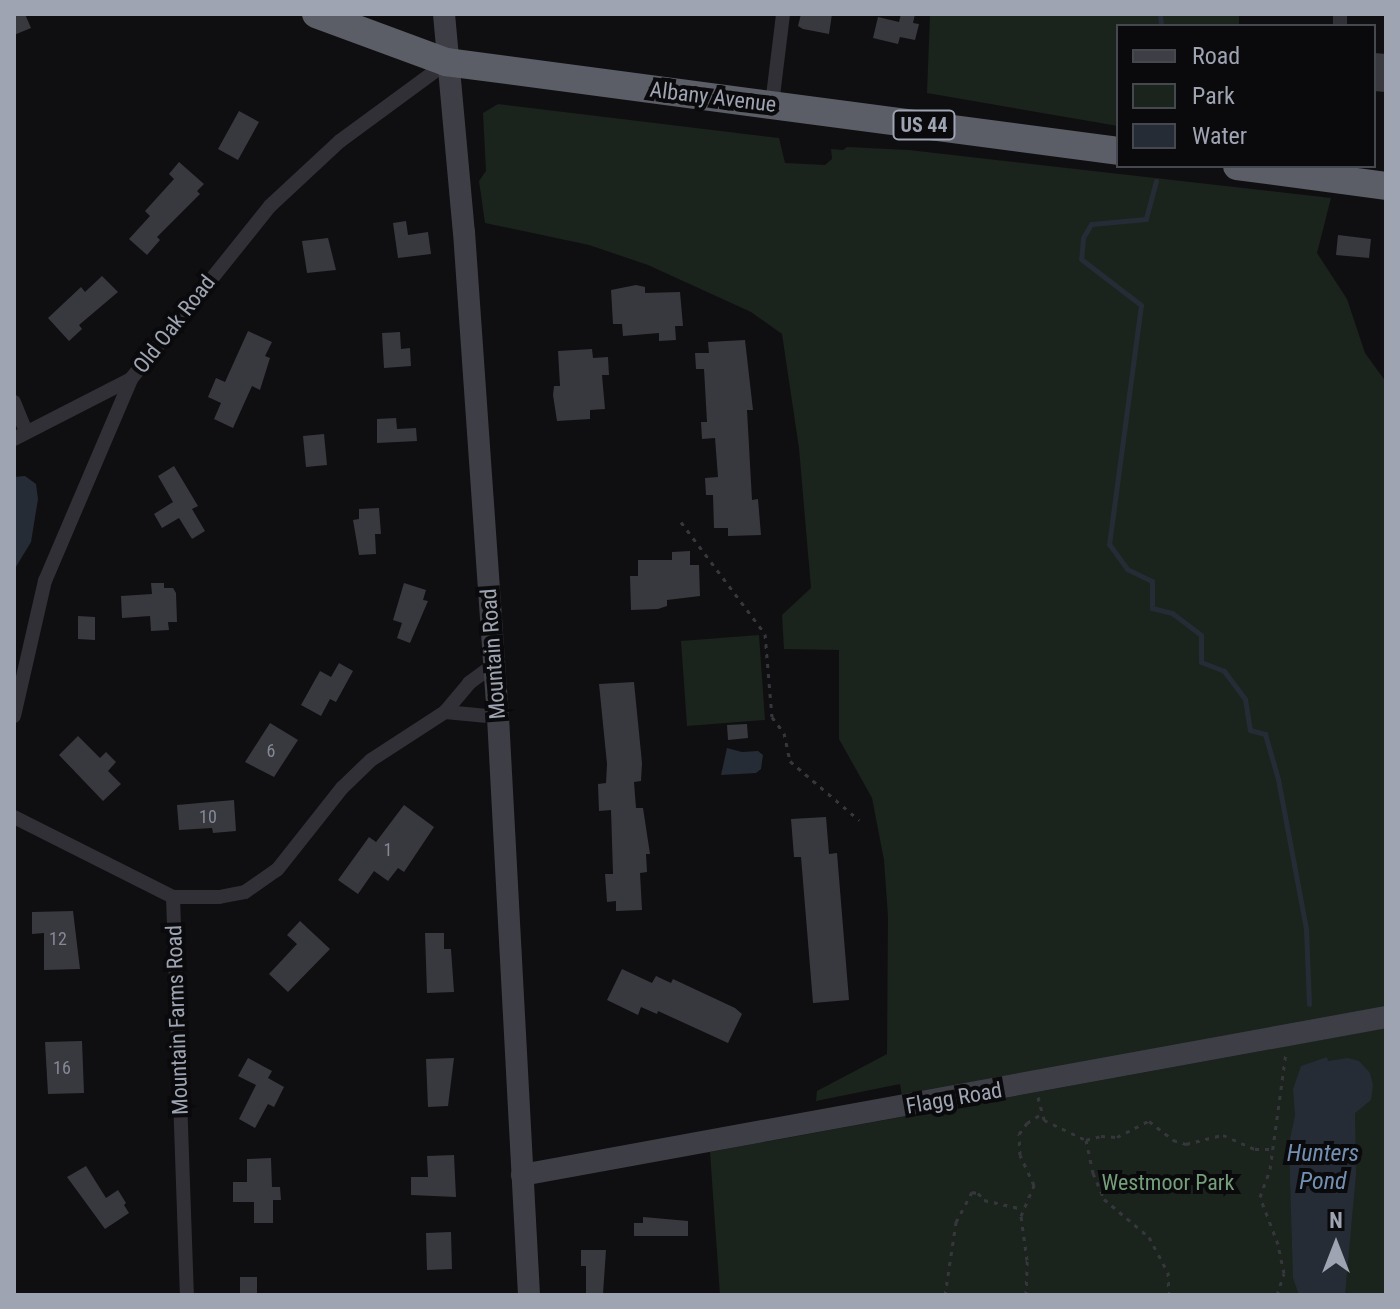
<!DOCTYPE html>
<style>
body{margin:0}
#map{position:relative;width:1400px;height:1309px;overflow:hidden;background:#0f0f11;font-family:"Roboto Condensed",sans-serif}
div>[style]{position:absolute}
[style*='--x']{left:calc(var(--x)*1px);top:calc(var(--y)*1px);width:calc(var(--w)*1px);rotate:calc(var(--a)*1deg)}
.green>*{inset:0;background:#1b231d}
.water>*{inset:0;background:#252c35}
.stream>*{height:5px;margin:-2.5px;padding:0 2.5px;transform-origin:2.5px;border-radius:2.5px;background:#252c35}
.building>*{inset:0;background:#38393f}
.path>*{height:3px;margin-top:-1.5px;transform-origin:0;background:repeating-linear-gradient(90deg,#36373d 0 4px,transparent 0 10px)}
.street>*{height:14px;margin:-7px;padding:0 7px;transform-origin:7px;border-radius:7px;background:#303036}
.secondary>*{height:22px;margin:-11px;padding:0 11px;transform-origin:11px;border-radius:11px;background:#3e3f46}
.highway>*{height:28px;margin:-14px;padding:0 14px;transform-origin:14px;border-radius:14px;background:#5c5e67}
span{translate:-50% -50%;white-space:nowrap;text-align:center;line-height:1.15;-webkit-text-stroke:8px #0a0a0c;paint-order:stroke}
.number-label{font-size:18px;color:#858996}
.number-label span{-webkit-text-stroke-width:0}
.shield-label span{padding:2px 6px;background:#0a0a0c;border:2px solid;border-radius:6px;-webkit-text-stroke-width:0}
.shield-label{font-size:20px;color:#9fa4b3;font-weight:700}
.street-label{font-size:22px;color:#9fa4b3}
.park-label{font-size:22px;color:#759f7b}
.water-label{font-size:24px;color:#738fb1;font-style:italic}
.frame{position:absolute;inset:0;border:16px solid #9fa4b3;pointer-events:none}
.legend{position:absolute;left:1116px;top:24px;width:260px;height:144px;box-sizing:border-box;background:#0a0a0c;border:2px solid #46484f;margin:0;padding:10px 14px;list-style:none;font-size:24px;color:#9fa4b3}
.legend li{display:flex;align-items:center;gap:16px;height:40px}
.legend b{width:40px;border:2px solid #46484f}
.north{position:absolute;left:1296px;top:1205px;width:80px;height:80px;-webkit-text-stroke:6px #0a0a0c;paint-order:stroke;rotate:0deg;font-size:22px;font-weight:700;line-height:32px;text-align:center;color:#9fa4b3}
.north::after{content:'';display:block;margin:auto;width:28px;height:36px;background:#9fa4b3;clip-path:polygon(50% 0,100% 100%,50% 72%,0 100%)}
</style>
<div id="map">
<div class="green">
<div style="clip-path:polygon(930px 14px,1239px 14px,1239px 26px,1118px 26px,1118px 126px,927px 93px)"></div>
<div style="clip-path:polygon(498px 104px,779px 138px,785px 163px,825px 165px,832px 159px,831px 149px,843px 150px,847px 147px,909px 150px,1331px 198px,1317px 253px,1347px 299px,1365px 353px,1386px 382px,1386px 1008px,902px 1096px,900px 1084px,816px 1101px,817px 1091px,887px 1054px,888px 917px,884px 860px,872px 798px,839px 739px,839px 650px,784px 649px,782px 615px,811px 588px,799px 448px,782px 334px,751px 312px,648px 265px,589px 245px,485px 223px,479px 181px,486px 171px,483px 113px)"></div>
<div style="clip-path:polygon(759px 635px,765px 720px,687px 726px,681px 641px)"></div>
<div style="clip-path:polygon(1386px 1028px,1386px 1295px,720px 1295px,710px 1152px)"></div>
</div>
<div class="water">
<div style="clip-path:polygon(25px 476px,36px 484px,38px 499px,31px 542px,14px 570px,14px 477px)"></div>
<div style="clip-path:polygon(727px 748px,742px 752px,758px 751px,763px 755px,761px 769px,756px 773px,721px 775px)"></div>
<div style="clip-path:polygon(1327px 1057px,1328px 1061px,1348px 1058px,1359px 1061px,1370px 1073px,1373px 1085px,1371px 1100px,1355px 1113px,1356px 1174px,1345px 1295px,1299px 1295px,1293px 1278px,1289px 1144px,1295px 1115px,1293px 1089px,1301px 1066px)"></div>
</div>
<div class="stream">
<div style="--x:1160;--y:14;--w:12;--a:85"></div>
<div style="--x:1156;--y:181;--w:39;--a:105"></div>
<div style="--x:1146;--y:219;--w:55;--a:174.8"></div>
<div style="--x:1091;--y:224;--w:16;--a:120"></div>
<div style="--x:1083;--y:238;--w:21;--a:95"></div>
<div style="--x:1081;--y:259;--w:76;--a:37.5"></div>
<div style="--x:1141;--y:305;--w:241;--a:97.6"></div>
<div style="--x:1109;--y:544;--w:31;--a:54"></div>
<div style="--x:1127;--y:569;--w:28;--a:26"></div>
<div style="--x:1152;--y:581;--w:27;--a:90"></div>
<div style="--x:1152;--y:608;--w:21;--a:14"></div>
<div style="--x:1172;--y:613;--w:36;--a:37"></div>
<div style="--x:1201;--y:635;--w:27;--a:90"></div>
<div style="--x:1201;--y:662;--w:25;--a:21"></div>
<div style="--x:1224;--y:671;--w:35;--a:53"></div>
<div style="--x:1245;--y:699;--w:31;--a:81"></div>
<div style="--x:1250;--y:730;--w:16;--a:15"></div>
<div style="--x:1265;--y:734;--w:47;--a:73.9"></div>
<div style="--x:1278;--y:779;--w:153;--a:79.4"></div>
<div style="--x:1306;--y:929;--w:75;--a:87.7"></div>
</div>
<div class="building">
<div style="clip-path:polygon(14px 14px,25px 14px,31px 28px,14px 35px)"></div>
<div style="clip-path:polygon(801px 14px,832px 14px,829px 34px,803px 29px,798px 26px)"></div>
<div style="clip-path:polygon(901px 14px,915px 14px,913px 23px,919px 24px,915px 40px,900px 37px,898px 44px,873px 38px,878px 17px,899px 22px)"></div>
<div style="clip-path:polygon(1375px 53px,1386px 54px,1386px 92px,1374px 91px)"></div>
<div style="clip-path:polygon(239px 111px,259px 122px,238px 160px,218px 149px)"></div>
<div style="clip-path:polygon(179px 162px,204px 184px,197px 191px,200px 194px,157px 237px,160px 240px,147px 255px,129px 239px,150px 216px,145px 211px,174px 179px,169px 174px)"></div>
<div style="clip-path:polygon(406px 221px,408px 235px,428px 232px,431px 254px,398px 258px,393px 223px)"></div>
<div style="clip-path:polygon(1338px 235px,1371px 239px,1369px 258px,1336px 255px)"></div>
<div style="clip-path:polygon(328px 238px,336px 270px,307px 273px,302px 241px)"></div>
<div style="clip-path:polygon(102px 276px,118px 292px,79px 325px,82px 329px,69px 341px,48px 318px,81px 287px,85px 292px)"></div>
<div style="clip-path:polygon(636px 285px,645px 287px,645px 293px,680px 292px,683px 326px,675px 326px,676px 340px,659px 341px,659px 333px,623px 336px,622px 324px,613px 324px,611px 290px)"></div>
<div style="clip-path:polygon(248px 331px,272px 342px,265px 356px,270px 358px,260px 390px,252px 386px,233px 428px,214px 419px,221px 403px,208px 397px,216px 378px,225px 382px)"></div>
<div style="clip-path:polygon(400px 332px,401px 349px,410px 348px,411px 366px,384px 368px,382px 333px)"></div>
<div style="clip-path:polygon(745px 340px,753px 410px,747px 410px,752px 500px,758px 499px,761px 535px,728px 536px,728px 528px,714px 528px,713px 495px,706px 495px,705px 478px,718px 477px,715px 438px,702px 439px,701px 422px,707px 422px,704px 369px,696px 369px,695px 353px,709px 353px,708px 342px)"></div>
<div style="clip-path:polygon(592px 349px,593px 358px,608px 357px,609px 375px,602px 375px,605px 409px,590px 410px,590px 419px,557px 421px,553px 395px,554px 386px,560px 386px,558px 351px)"></div>
<div style="clip-path:polygon(396px 418px,397px 429px,416px 428px,417px 441px,377px 443px,377px 419px)"></div>
<div style="clip-path:polygon(324px 434px,327px 465px,306px 467px,303px 436px)"></div>
<div style="clip-path:polygon(174px 466px,198px 506px,192px 509px,205px 531px,192px 539px,179px 518px,162px 528px,154px 514px,173px 502px,158px 476px)"></div>
<div style="clip-path:polygon(379px 508px,381px 534px,375px 534px,376px 554px,359px 555px,353px 520px,359px 519px,359px 509px)"></div>
<div style="clip-path:polygon(690px 551px,690px 565px,699px 565px,700px 596px,667px 600px,667px 606px,658px 609px,631px 610px,630px 576px,638px 576px,638px 560px,672px 560px,672px 552px)"></div>
<div style="clip-path:polygon(151px 583px,164px 583px,164px 588px,173px 588px,176px 593px,177px 622px,168px 622px,169px 630px,151px 631px,150px 616px,122px 618px,121px 596px,152px 594px)"></div>
<div style="clip-path:polygon(404px 583px,426px 590px,423px 600px,428px 601px,410px 643px,397px 638px,402px 623px,393px 620px)"></div>
<div style="clip-path:polygon(78px 616px,95px 617px,95px 640px,78px 639px)"></div>
<div style="clip-path:polygon(339px 663px,353px 671px,336px 702px,330px 699px,321px 716px,301px 705px,320px 671px,331px 677px)"></div>
<div style="clip-path:polygon(634px 682px,642px 763px,641px 781px,634px 782px,636px 808px,643px 808px,650px 854px,646px 854px,647px 872px,640px 873px,642px 910px,616px 911px,616px 901px,607px 902px,605px 874px,613px 874px,611px 810px,599px 811px,598px 784px,606px 783px,607px 764px,599px 684px)"></div>
<div style="clip-path:polygon(270px 723px,298px 740px,274px 777px,245px 762px)"></div>
<div style="clip-path:polygon(747px 724px,748px 738px,728px 740px,727px 725px)"></div>
<div style="clip-path:polygon(78px 736px,100px 758px,106px 752px,116px 762px,108px 771px,121px 784px,103px 801px,59px 755px)"></div>
<div style="clip-path:polygon(234px 800px,236px 831px,213px 833px,212px 828px,179px 830px,177px 805px)"></div>
<div style="clip-path:polygon(404px 805px,434px 827px,404px 872px,398px 868px,388px 881px,374px 871px,358px 894px,338px 880px,369px 837px,376px 842px)"></div>
<div style="clip-path:polygon(826px 817px,829px 854px,837px 853px,849px 1000px,813px 1003px,801px 857px,794px 857px,791px 819px)"></div>
<div style="clip-path:polygon(73px 911px,80px 969px,44px 970px,44px 933px,32px 934px,32px 912px)"></div>
<div style="clip-path:polygon(300px 921px,330px 949px,288px 992px,269px 974px,297px 944px,287px 935px)"></div>
<div style="clip-path:polygon(425px 933px,444px 933px,444px 949px,451px 949px,454px 992px,427px 993px)"></div>
<div style="clip-path:polygon(622px 969px,652px 983px,656px 976px,671px 983px,673px 979px,735px 1008px,742px 1014px,728px 1043px,658px 1011px,657px 1014px,641px 1007px,638px 1015px,607px 1000px)"></div>
<div style="clip-path:polygon(82px 1041px,84px 1093px,48px 1094px,45px 1042px)"></div>
<div style="clip-path:polygon(248px 1058px,272px 1071px,268px 1078px,284px 1087px,274px 1107px,268px 1104px,255px 1128px,239px 1119px,256px 1085px,238px 1076px)"></div>
<div style="clip-path:polygon(454px 1058px,448px 1106px,428px 1107px,426px 1059px)"></div>
<div style="clip-path:polygon(454px 1155px,456px 1197px,411px 1195px,411px 1177px,428px 1177px,427px 1156px)"></div>
<div style="clip-path:polygon(271px 1158px,272px 1187px,280px 1187px,281px 1200px,273px 1200px,273px 1223px,254px 1223px,254px 1202px,233px 1202px,233px 1182px,247px 1182px,247px 1159px)"></div>
<div style="clip-path:polygon(86px 1166px,106px 1198px,118px 1190px,126px 1203px,124px 1205px,129px 1213px,105px 1229px,67px 1177px)"></div>
<div style="clip-path:polygon(643px 1217px,688px 1221px,688px 1236px,634px 1236px,634px 1223px,643px 1223px)"></div>
<div style="clip-path:polygon(451px 1232px,452px 1269px,427px 1270px,426px 1233px)"></div>
<div style="clip-path:polygon(581px 1250px,606px 1250px,603px 1294px,586px 1294px,586px 1266px,581px 1266px)"></div>
<div style="clip-path:polygon(240px 1277px,257px 1277px,257px 1295px,240px 1294px)"></div>
</div>
<div class="path">
<div style="--x:681;--y:522;--w:140;--a:53.1"></div>
<div style="--x:765;--y:634;--w:83;--a:85.2"></div>
<div style="--x:772;--y:717;--w:20;--a:53"></div>
<div style="--x:784;--y:733;--w:29;--a:78"></div>
<div style="--x:790;--y:761;--w:91;--a:40.5"></div>
<div style="--x:1038;--y:1097;--w:24;--a:75"></div>
<div style="--x:1044;--y:1120;--w:47;--a:25.5"></div>
<div style="--x:1086;--y:1140;--w:34;--a:78"></div>
<div style="--x:1093;--y:1173;--w:28;--a:67"></div>
<div style="--x:1104;--y:1199;--w:59;--a:40.2"></div>
<div style="--x:1149;--y:1237;--w:40;--a:62"></div>
<div style="--x:1168;--y:1272;--w:23;--a:88"></div>
<div style="--x:1086;--y:1140;--w:16;--a:-15"></div>
<div style="--x:1101;--y:1136;--w:16;--a:4"></div>
<div style="--x:1117;--y:1137;--w:36;--a:-27"></div>
<div style="--x:1149;--y:1121;--w:31;--a:38"></div>
<div style="--x:1173;--y:1140;--w:14;--a:17"></div>
<div style="--x:1186;--y:1144;--w:38;--a:-14"></div>
<div style="--x:1223;--y:1135;--w:35;--a:24"></div>
<div style="--x:1255;--y:1149;--w:15;--a:0"></div>
<div style="--x:945;--y:1295;--w:74;--a:-81.4"></div>
<div style="--x:956;--y:1222;--w:34;--a:-62"></div>
<div style="--x:972;--y:1192;--w:6;--a:9"></div>
<div style="--x:978;--y:1193;--w:9;--a:49"></div>
<div style="--x:984;--y:1200;--w:40;--a:13"></div>
<div style="--x:1026;--y:1295;--w:35;--a:-88"></div>
<div style="--x:1027;--y:1260;--w:44;--a:-97.8"></div>
<div style="--x:1021;--y:1216;--w:34;--a:-67"></div>
<div style="--x:1034;--y:1185;--w:33;--a:-115"></div>
<div style="--x:1020;--y:1155;--w:21;--a:-93"></div>
<div style="--x:1019;--y:1134;--w:14;--a:-54"></div>
<div style="--x:1027;--y:1123;--w:15;--a:-32"></div>
<div style="--x:1277;--y:1295;--w:23;--a:-72"></div>
<div style="--x:1284;--y:1273;--w:30;--a:-102"></div>
<div style="--x:1278;--y:1244;--w:50;--a:-111"></div>
<div style="--x:1260;--y:1197;--w:30;--a:-70"></div>
<div style="--x:1270;--y:1169;--w:118;--a:-82.2"></div>
</div>
<div class="street">
<div style="--x:1340;--y:14;--w:12;--a:90"></div>
<div style="--x:772;--y:104;--w:91;--a:-83"></div>
<div style="--x:14;--y:402;--w:31;--a:68"></div>
<div style="--x:14;--y:439;--w:131;--a:-27.1"></div>
<div style="--x:445;--y:712;--w:53;--a:5.4"></div>
<div style="--x:14;--y:716;--w:139;--a:-77.1"></div>
<div style="--x:45;--y:581;--w:220;--a:-66.9"></div>
<div style="--x:131;--y:379;--w:222;--a:-51.2"></div>
<div style="--x:270;--y:206;--w:96;--a:-42.9"></div>
<div style="--x:340;--y:141;--w:132;--a:-36.3"></div>
<div style="--x:14;--y:817;--w:178;--a:26.7"></div>
<div style="--x:173;--y:897;--w:46;--a:0"></div>
<div style="--x:219;--y:897;--w:26;--a:-11"></div>
<div style="--x:245;--y:892;--w:39;--a:-35"></div>
<div style="--x:277;--y:870;--w:105;--a:-51.6"></div>
<div style="--x:342;--y:788;--w:40;--a:-44"></div>
<div style="--x:371;--y:760;--w:88;--a:-33"></div>
<div style="--x:445;--y:712;--w:38;--a:-50"></div>
<div style="--x:469;--y:683;--w:31;--a:-36"></div>
<div style="--x:173;--y:897;--w:398;--a:88"></div>
</div>
<div class="secondary">
<div style="--x:444;--y:14;--w:219;--a:84.8"></div>
<div style="--x:464;--y:232;--w:486;--a:86"></div>
<div style="--x:498;--y:717;--w:579;--a:86.93"></div>
<div style="--x:522;--y:1175;--w:878;--a:-10.36"></div>
</div>
<div class="highway">
<div style="--x:316;--y:14;--w:139;--a:20.3"></div>
<div style="--x:446;--y:62;--w:678;--a:7.54"></div>
<div style="--x:1237;--y:166;--w:150;--a:7.6"></div>
</div>
<div class="number-label">
<span style="left:271px;top:751px">6</span>
<span style="left:208px;top:817px">10</span>
<span style="left:388px;top:850px">1</span>
<span style="left:58px;top:939px">12</span>
<span style="left:62px;top:1068px">16</span>
</div>
<div class="shield-label">
<span style="left:924px;top:125px">US 44</span>
</div>
<div class="street-label">
<span style="left:713px;top:97px;rotate:7deg">Albany Avenue</span>
<span style="left:174px;top:324px;rotate:-52deg">Old Oak Road</span>
<span style="left:493px;top:654px;rotate:-94deg">Mountain Road</span>
<span style="left:177px;top:1020px;rotate:-92deg">Mountain Farms Road</span>
<span style="left:954px;top:1098px;rotate:-10deg">Flagg Road</span>
</div>
<div class="park-label">
<span style="left:1168px;top:1183px">Westmoor Park</span>
</div>
<div class="water-label">
<span style="left:1323px;top:1168px">Hunters<br>Pond</span>
</div>
<div class="frame"></div>
<ul class="legend">
<li><b style="height:10px;background:#3e3f46"></b>Road</li>
<li><b style="height:22px;background:#1b231d"></b>Park</li>
<li><b style="height:22px;background:#252c35"></b>Water</li>
</ul>
<div class="north">N</div>
</div>
